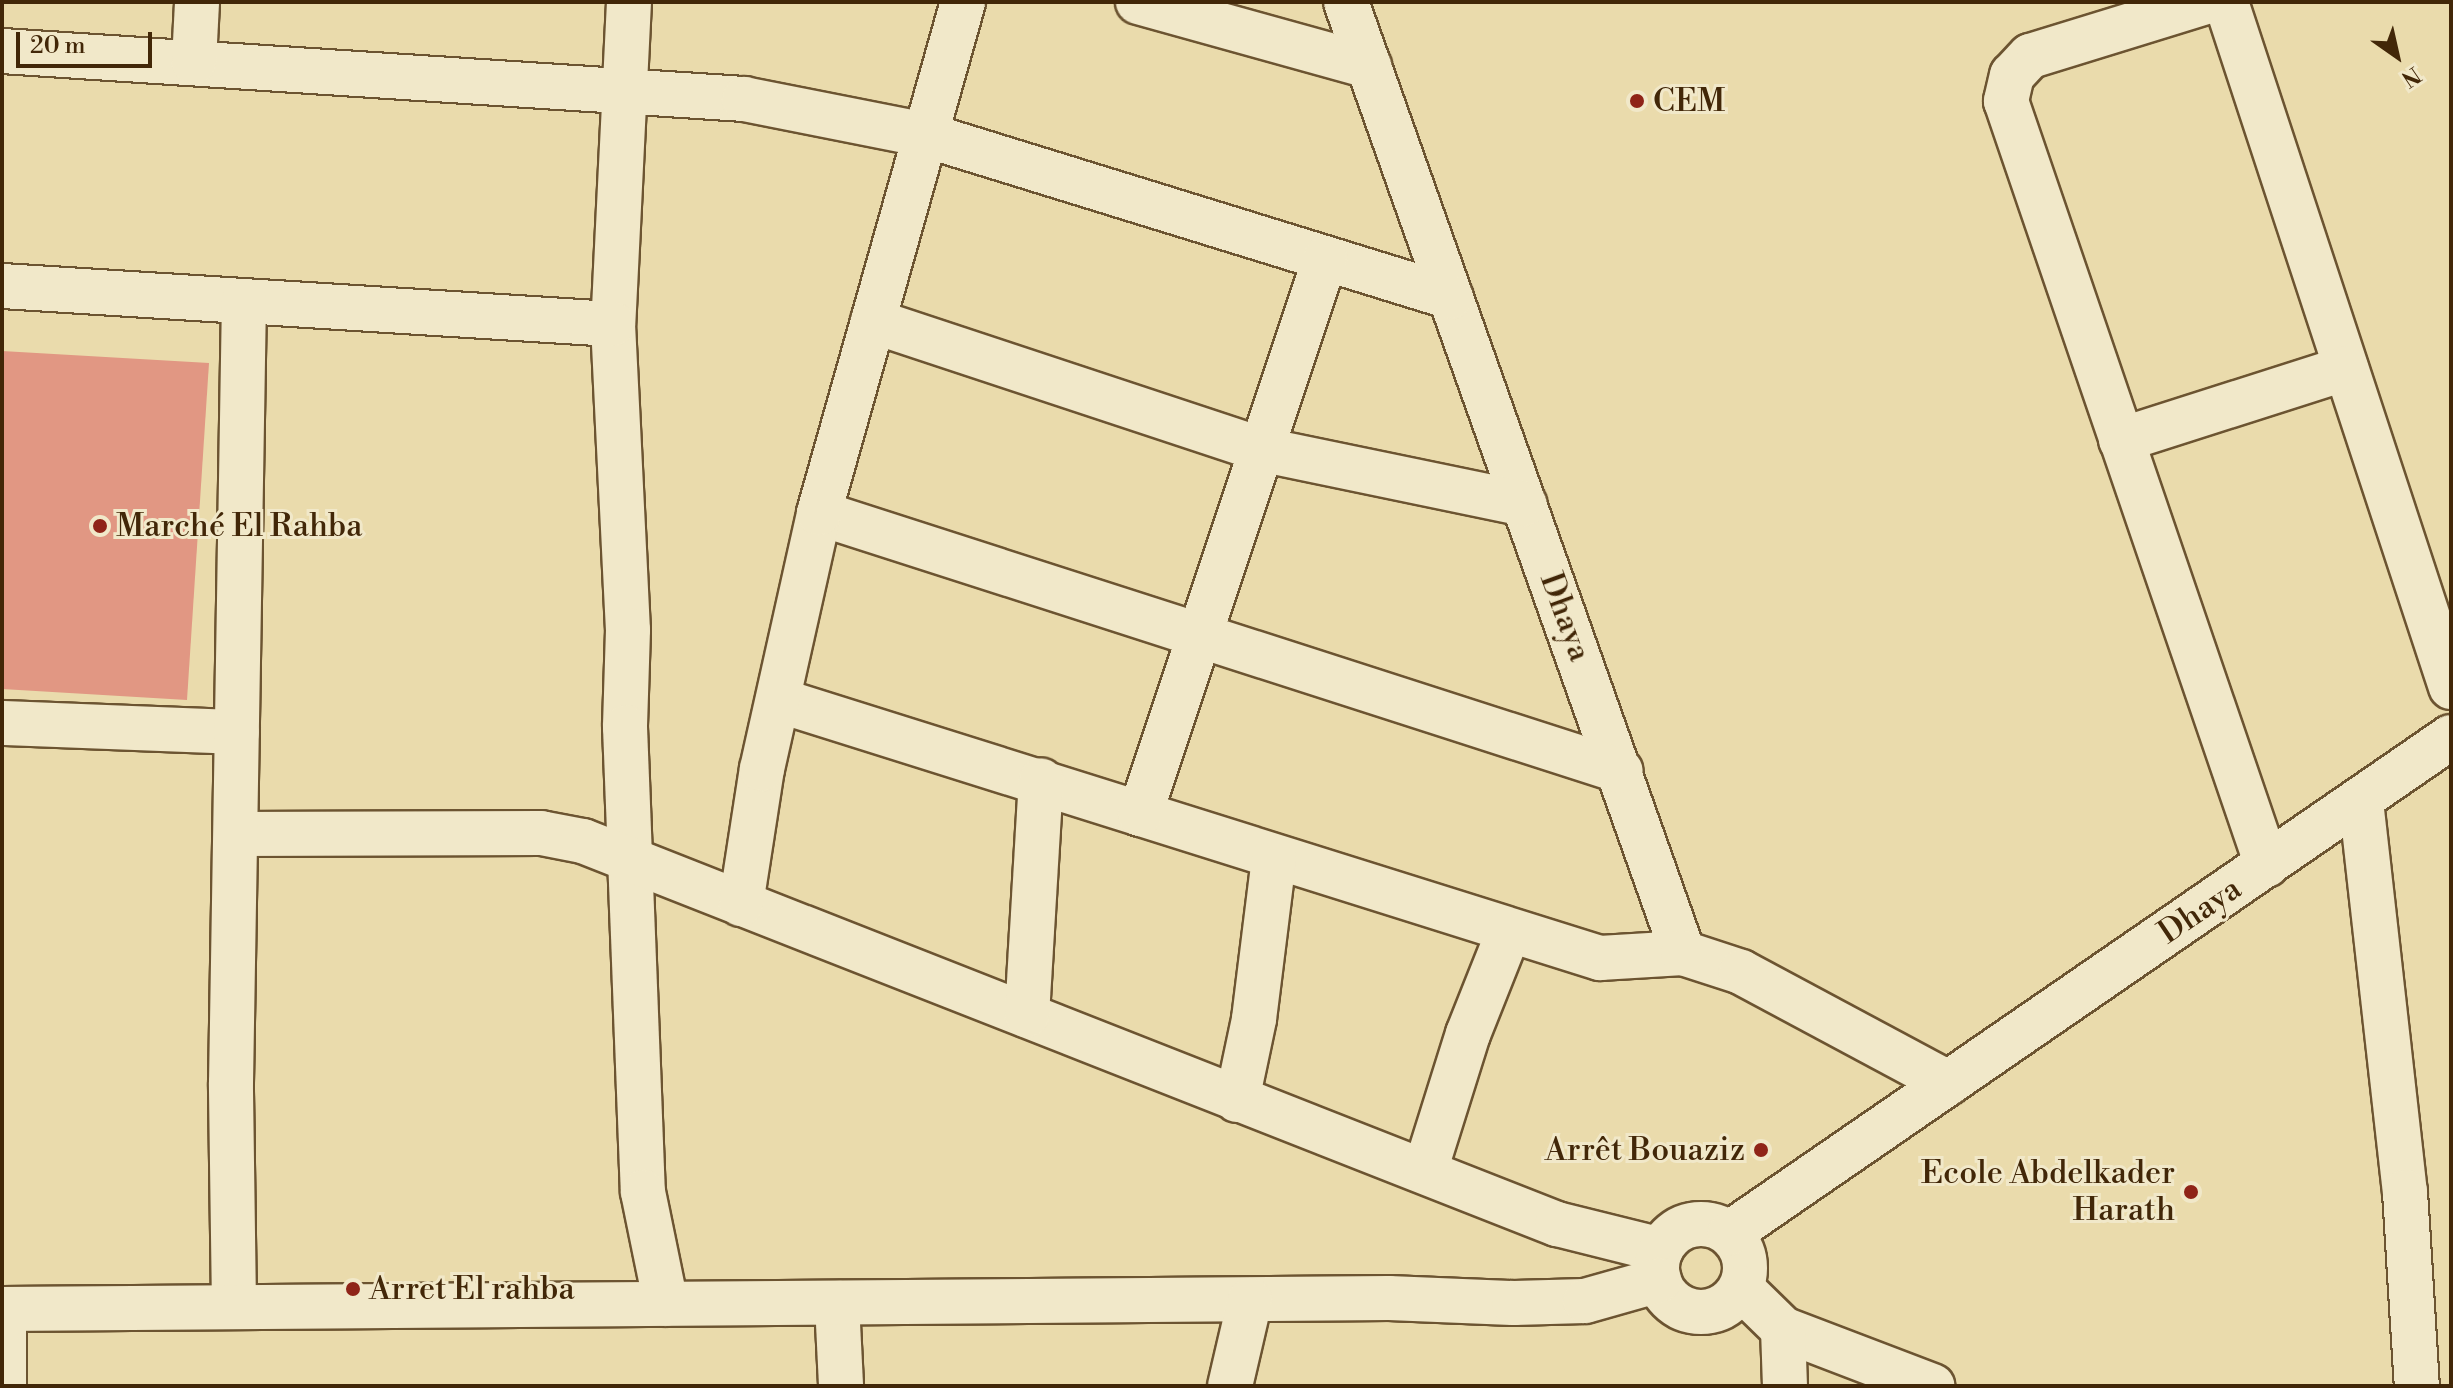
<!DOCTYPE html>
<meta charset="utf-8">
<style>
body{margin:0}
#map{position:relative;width:2453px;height:1388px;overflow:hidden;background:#eadbac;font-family:"Libre Bodoni",serif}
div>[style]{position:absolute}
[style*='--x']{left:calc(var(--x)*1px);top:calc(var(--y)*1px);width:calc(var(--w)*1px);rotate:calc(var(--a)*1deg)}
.building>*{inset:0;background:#e19783}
.roads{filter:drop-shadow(2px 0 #6c5431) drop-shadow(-2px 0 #6c5431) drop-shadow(0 2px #6c5431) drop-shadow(0 -2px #6c5431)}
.minor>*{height:44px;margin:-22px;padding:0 22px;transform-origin:22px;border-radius:22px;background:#f1e8c9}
.minor>.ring{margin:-22px;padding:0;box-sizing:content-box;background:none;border:44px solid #f1e8c9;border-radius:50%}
.dots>*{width:22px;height:22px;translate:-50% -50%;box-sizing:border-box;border:4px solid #f1e8c9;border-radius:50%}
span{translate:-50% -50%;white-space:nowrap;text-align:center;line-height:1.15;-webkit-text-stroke:6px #f1e8c9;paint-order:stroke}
.poi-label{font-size:32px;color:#422708}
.left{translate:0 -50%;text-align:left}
.right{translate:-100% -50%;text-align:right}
.street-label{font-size:32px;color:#422708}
.frame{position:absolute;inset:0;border:4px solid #422708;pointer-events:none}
.north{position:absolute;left:2357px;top:16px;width:80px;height:80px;-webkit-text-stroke:6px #f1e8c9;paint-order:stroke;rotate:146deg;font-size:22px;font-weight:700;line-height:32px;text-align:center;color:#422708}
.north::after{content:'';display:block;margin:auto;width:28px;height:36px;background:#422708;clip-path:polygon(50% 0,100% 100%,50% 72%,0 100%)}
.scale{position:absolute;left:16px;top:32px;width:136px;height:36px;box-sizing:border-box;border:4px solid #422708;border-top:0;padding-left:10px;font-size:24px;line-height:28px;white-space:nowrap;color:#422708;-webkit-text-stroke:6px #f1e8c9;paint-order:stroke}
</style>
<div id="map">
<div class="building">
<div style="clip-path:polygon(2px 351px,209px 363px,187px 700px,2px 689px)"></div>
</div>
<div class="roads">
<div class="minor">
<div style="--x:629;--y:2;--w:322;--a:92.8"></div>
<div style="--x:613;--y:324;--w:306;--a:87.2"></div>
<div style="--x:628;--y:630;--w:97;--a:91.8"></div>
<div style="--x:625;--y:727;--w:465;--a:87.8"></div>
<div style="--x:643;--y:1192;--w:114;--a:78.4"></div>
<div style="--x:1138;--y:2;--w:240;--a:15.5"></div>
<div style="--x:1346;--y:2;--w:1009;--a:70.49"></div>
<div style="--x:2206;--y:2;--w:184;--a:162.9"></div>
<div style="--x:2030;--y:56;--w:26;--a:133"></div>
<div style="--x:2012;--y:75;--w:27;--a:103"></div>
<div style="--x:2006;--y:101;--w:807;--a:71.14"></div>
<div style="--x:2226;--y:2;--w:721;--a:71.82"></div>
<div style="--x:2;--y:51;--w:744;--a:3.7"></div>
<div style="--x:744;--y:99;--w:186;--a:11.2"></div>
<div style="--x:926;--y:135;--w:549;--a:17.15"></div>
<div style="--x:194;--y:62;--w:60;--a:-87.1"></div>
<div style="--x:2;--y:286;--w:612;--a:3.56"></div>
<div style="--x:873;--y:321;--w:412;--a:18.3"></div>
<div style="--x:1264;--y:450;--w:266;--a:11.7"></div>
<div style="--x:2121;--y:440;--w:236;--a:-17.7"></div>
<div style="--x:819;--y:513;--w:842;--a:17.83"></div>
<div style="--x:778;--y:700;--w:862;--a:17.43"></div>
<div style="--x:1600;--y:958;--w:83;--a:-3.4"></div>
<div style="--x:1683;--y:953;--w:61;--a:18.1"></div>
<div style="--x:1741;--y:972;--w:235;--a:28.2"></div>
<div style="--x:2;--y:723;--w:235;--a:2.2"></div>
<div style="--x:2361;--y:801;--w:393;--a:83.6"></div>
<div style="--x:2405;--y:1192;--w:194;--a:86.5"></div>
<div style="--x:1140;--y:814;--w:585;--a:-71.57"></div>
<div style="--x:236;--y:834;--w:305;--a:-0.2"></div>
<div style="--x:541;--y:833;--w:43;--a:10.8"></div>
<div style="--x:583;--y:841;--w:1047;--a:21.47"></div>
<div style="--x:1557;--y:1224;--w:107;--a:14"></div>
<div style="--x:741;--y:904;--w:137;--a:-81.2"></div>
<div style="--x:762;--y:769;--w:262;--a:-77.4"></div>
<div style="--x:819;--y:513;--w:531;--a:-74.26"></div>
<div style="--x:1027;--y:1015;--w:235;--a:-86.6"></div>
<div style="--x:1237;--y:1100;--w:83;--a:-78.1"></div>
<div style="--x:1254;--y:1019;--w:162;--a:-82.9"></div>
<div style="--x:1425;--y:1171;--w:144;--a:-72.6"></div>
<div style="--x:1468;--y:1034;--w:111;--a:-68.3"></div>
<div class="ring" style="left:1657px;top:1224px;width:44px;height:44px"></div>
<div style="--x:1730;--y:1233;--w:875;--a:-34.53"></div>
<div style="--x:1741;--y:1288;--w:59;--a:44.3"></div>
<div style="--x:1783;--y:1329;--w:160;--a:20.9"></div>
<div style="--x:837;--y:1303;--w:83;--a:87.2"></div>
<div style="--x:234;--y:1306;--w:223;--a:-90.8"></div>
<div style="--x:231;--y:1083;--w:782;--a:-89.05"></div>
<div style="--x:2;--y:1309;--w:1387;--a:-0.45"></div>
<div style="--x:1389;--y:1298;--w:125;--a:2.3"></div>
<div style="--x:1514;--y:1303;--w:71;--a:-1.6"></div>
<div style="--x:1585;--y:1301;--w:77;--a:-15.8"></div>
<div style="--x:1783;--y:1329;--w:57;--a:88"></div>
<div style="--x:4;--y:1386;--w:77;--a:-90"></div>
<div style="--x:1230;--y:1386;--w:88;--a:-76.9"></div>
</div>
</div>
<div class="dots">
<div style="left:1637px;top:101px;background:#8f2418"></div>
<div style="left:100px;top:526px;background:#8f2418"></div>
<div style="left:1761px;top:1150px;background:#8f2418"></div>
<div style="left:2191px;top:1192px;background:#8f2418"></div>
<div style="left:353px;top:1289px;background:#8f2418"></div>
</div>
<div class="poi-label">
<span class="left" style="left:1653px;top:101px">CEM</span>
<span class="left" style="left:116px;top:526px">Marché El Rahba</span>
<span class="right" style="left:1745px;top:1150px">Arrêt Bouaziz</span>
<span class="right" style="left:2175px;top:1192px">Ecole Abdelkader<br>Harath</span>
<span class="left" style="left:369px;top:1289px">Arret El rahba</span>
</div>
<div class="street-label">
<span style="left:1565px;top:617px;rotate:70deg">Dhaya</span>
<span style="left:2200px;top:911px;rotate:-34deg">Dhaya</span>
</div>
<div class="frame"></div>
<div class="north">N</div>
<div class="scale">20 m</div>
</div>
